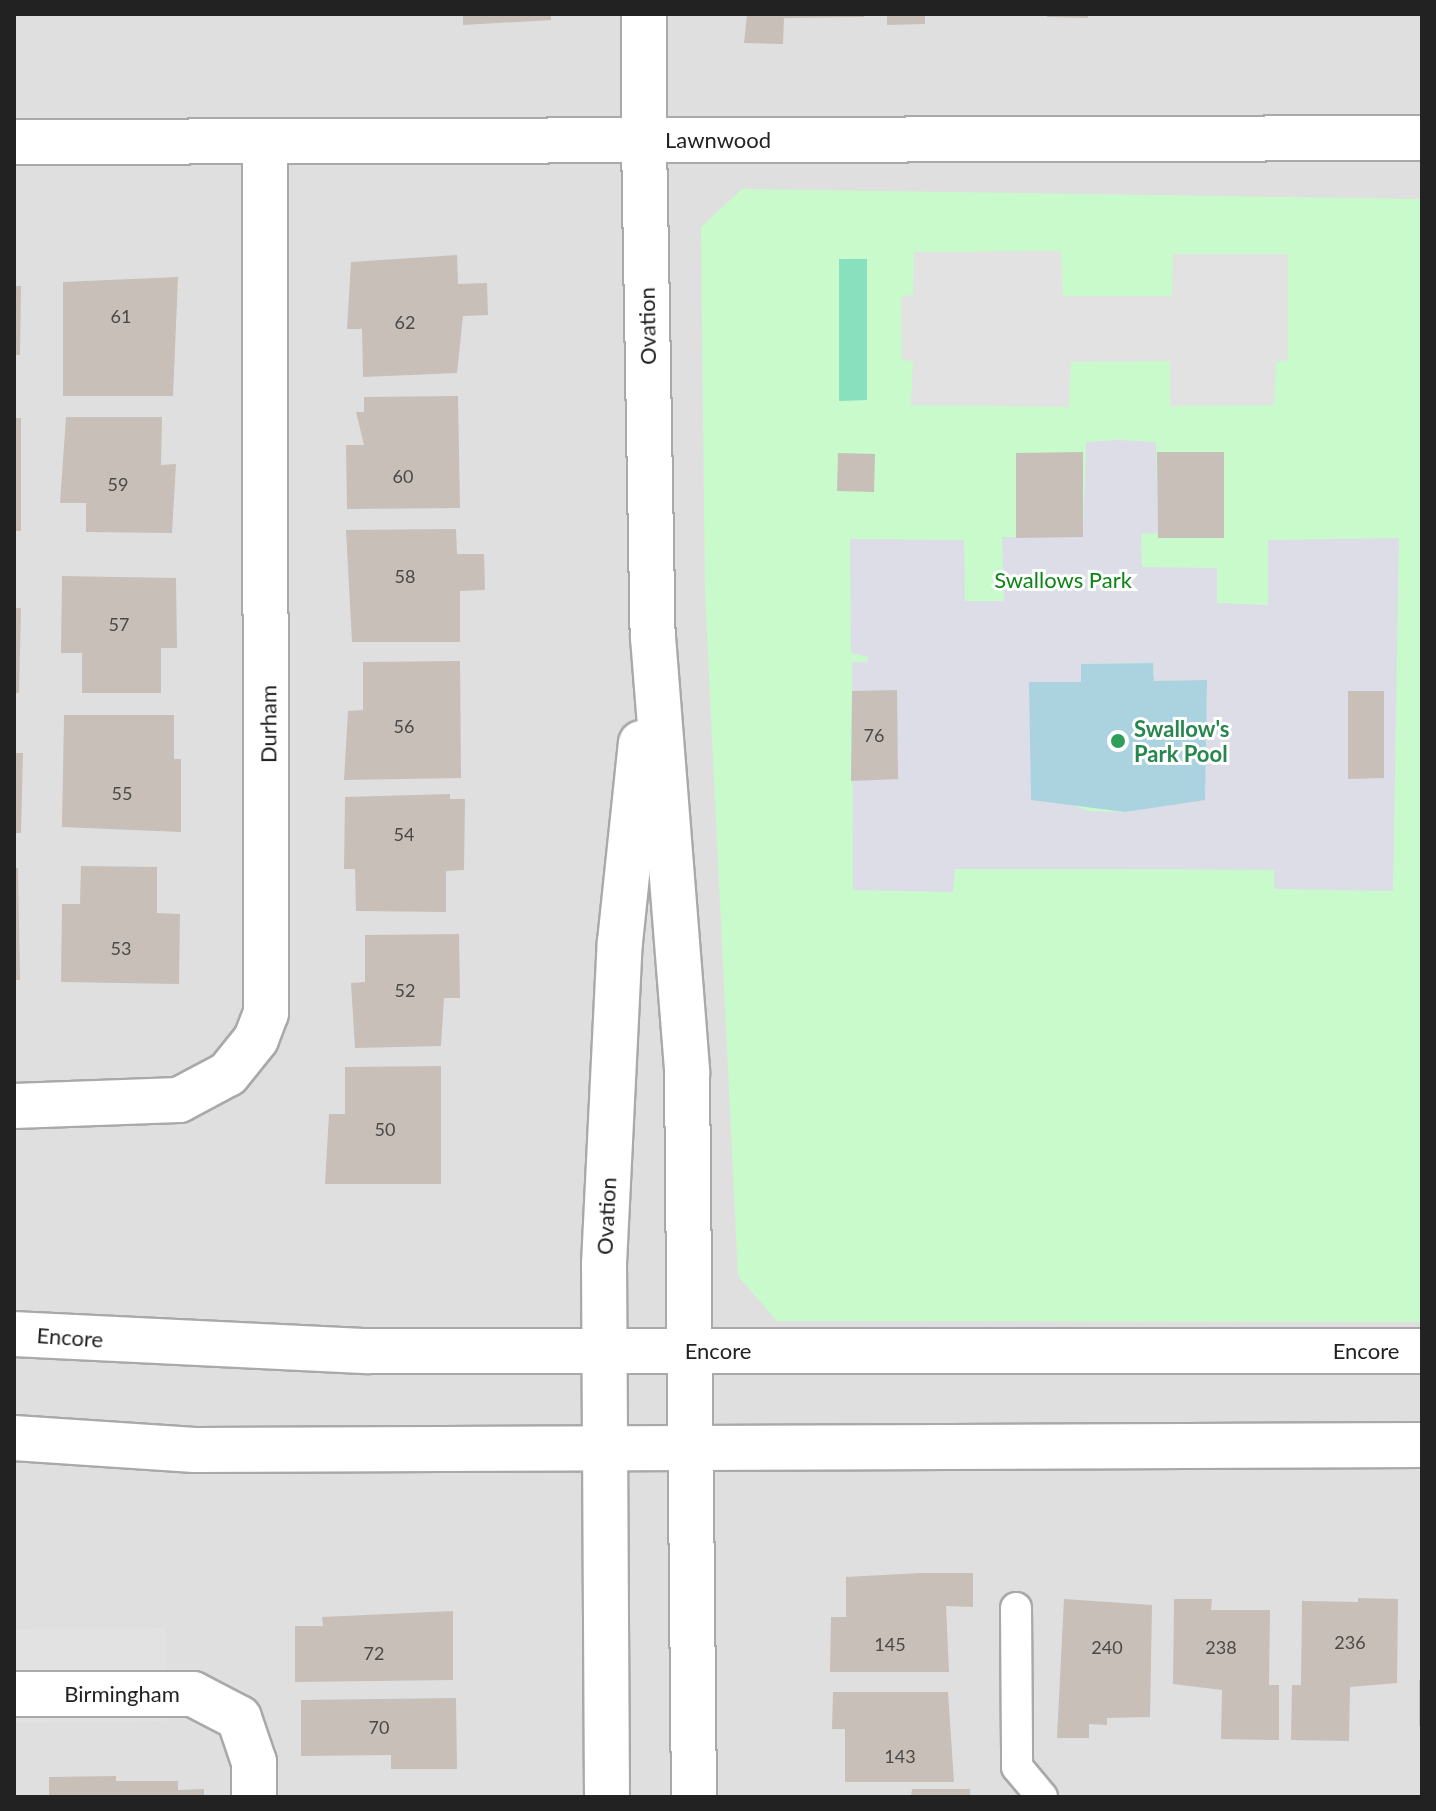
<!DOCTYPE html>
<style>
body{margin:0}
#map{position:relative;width:1436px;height:1811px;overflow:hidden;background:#f2efe9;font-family:Lato,sans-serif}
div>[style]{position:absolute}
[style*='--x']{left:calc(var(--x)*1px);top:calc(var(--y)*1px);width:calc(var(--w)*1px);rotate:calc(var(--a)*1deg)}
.residential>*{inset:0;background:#e0dfdf}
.park>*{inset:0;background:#c8facc}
.pitch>*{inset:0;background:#88e0be}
.parking>*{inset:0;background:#e2e2e2}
.plaza>*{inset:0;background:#dddde8}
.water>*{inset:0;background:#aad3df}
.building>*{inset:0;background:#c7bfb8}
.roads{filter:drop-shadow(2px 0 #a9a9a9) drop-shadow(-2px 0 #a9a9a9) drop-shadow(0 2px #a9a9a9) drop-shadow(0 -2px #a9a9a9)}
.service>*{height:30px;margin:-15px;padding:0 15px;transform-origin:15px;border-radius:15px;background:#fff}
.minor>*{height:44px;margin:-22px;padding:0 22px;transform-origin:22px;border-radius:22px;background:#fff}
.tertiary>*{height:44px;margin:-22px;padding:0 22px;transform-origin:22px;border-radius:22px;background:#fff}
.dots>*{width:22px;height:22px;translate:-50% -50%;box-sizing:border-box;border:4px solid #fff;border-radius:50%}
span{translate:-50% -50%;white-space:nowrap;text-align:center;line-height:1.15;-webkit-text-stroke:6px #fff;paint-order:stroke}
.number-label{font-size:18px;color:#4b4948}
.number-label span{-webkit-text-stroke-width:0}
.street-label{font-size:22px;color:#222}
.park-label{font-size:22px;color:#0c8416}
.leisure-label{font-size:22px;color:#27864d;font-weight:700}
.left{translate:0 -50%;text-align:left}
.frame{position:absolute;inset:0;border:16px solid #222;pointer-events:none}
</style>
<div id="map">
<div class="residential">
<div style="clip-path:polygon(14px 14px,1422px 14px,1422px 1797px,14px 1797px)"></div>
</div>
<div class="park">
<div style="clip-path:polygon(742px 189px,1422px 199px,1422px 1322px,777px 1321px,738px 1276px,705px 592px,701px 227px)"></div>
</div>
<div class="pitch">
<div style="clip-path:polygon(839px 259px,867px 259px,867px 400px,839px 401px)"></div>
</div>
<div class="parking">
<div style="clip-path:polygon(1061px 251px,1063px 296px,1172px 296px,1173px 254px,1288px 254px,1288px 360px,1276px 362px,1274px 405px,1170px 406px,1170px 361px,1071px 362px,1069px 407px,911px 405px,913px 361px,902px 360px,901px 296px,913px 295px,914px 252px)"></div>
<div style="clip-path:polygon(166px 1628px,167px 1721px,14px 1723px,14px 1629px)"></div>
</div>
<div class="plaza">
<div style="clip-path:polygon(evenodd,1118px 440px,1156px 442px,1158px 533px,1141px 534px,1142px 567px,1217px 568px,1217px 603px,1268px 605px,1268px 540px,1399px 538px,1393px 891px,1274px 889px,1274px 870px,1125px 869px,955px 869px,953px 892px,853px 890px,852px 662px,868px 662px,868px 657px,851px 653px,850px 539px,964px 540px,965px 601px,1004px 601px,1002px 537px,1083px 537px,1086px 442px,1118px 440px,1153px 663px,1163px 804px,1125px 812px,1088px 811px,1064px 802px,1031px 800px,1030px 682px,1081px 682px,1082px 664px,1153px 663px)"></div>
</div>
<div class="water">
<div style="clip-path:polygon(1153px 663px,1154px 681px,1207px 680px,1205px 800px,1125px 812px,1031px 800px,1029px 682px,1081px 682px,1081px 664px)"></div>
</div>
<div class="building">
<div style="clip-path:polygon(463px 14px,551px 14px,551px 20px,463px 25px)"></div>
<div style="clip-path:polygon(747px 14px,864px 14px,864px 17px,784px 18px,783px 44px,744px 43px)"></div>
<div style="clip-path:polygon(887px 14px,925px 14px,925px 24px,887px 25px)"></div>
<div style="clip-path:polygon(1047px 14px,1088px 14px,1088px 18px,1047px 17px)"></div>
<div style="clip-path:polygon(457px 255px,458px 284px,487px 283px,488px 315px,463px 316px,457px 373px,363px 377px,362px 329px,347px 329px,351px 262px)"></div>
<div style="clip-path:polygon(178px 277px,173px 396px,63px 396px,63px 282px)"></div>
<div style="clip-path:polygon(14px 286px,21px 286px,20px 355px,14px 355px)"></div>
<div style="clip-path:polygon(458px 396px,460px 508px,347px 509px,346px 445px,364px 445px,356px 412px,364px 412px,364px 397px)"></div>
<div style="clip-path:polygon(66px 417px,162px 417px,161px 465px,176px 464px,172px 533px,86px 532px,86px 503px,60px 503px)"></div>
<div style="clip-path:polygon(14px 418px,21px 418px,21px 531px,14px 531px)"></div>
<div style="clip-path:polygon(1083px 452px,1083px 537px,1016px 538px,1016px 453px)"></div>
<div style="clip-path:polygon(1157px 452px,1224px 452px,1224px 538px,1158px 538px)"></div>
<div style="clip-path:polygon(838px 453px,875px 454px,874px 492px,837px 491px)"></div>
<div style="clip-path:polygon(456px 529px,457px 554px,484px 554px,485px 590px,460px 591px,460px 642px,352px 642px,346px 530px)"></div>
<div style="clip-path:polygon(62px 576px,176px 578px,177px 648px,161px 648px,161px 693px,82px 693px,82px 653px,61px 653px)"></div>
<div style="clip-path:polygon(14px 608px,21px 608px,19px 693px,14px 693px)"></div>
<div style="clip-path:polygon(460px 661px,461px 778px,344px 780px,348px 711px,363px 710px,363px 662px)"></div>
<div style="clip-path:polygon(897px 690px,898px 779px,851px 781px,852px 691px)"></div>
<div style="clip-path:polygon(1348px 691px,1384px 691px,1384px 778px,1348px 779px)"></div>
<div style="clip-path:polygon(64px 715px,174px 715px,174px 759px,181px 759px,181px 832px,62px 827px)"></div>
<div style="clip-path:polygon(14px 753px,23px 753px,21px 833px,14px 833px)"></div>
<div style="clip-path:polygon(450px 794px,450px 799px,465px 799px,464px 870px,446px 871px,446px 912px,356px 911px,355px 869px,344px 869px,345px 797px)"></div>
<div style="clip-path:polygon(81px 866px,157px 867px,157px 913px,180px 914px,179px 984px,61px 982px,62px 904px,80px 904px)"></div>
<div style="clip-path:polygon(14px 868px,18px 868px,20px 980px,14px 980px)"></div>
<div style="clip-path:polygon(459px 934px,460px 998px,444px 998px,441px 1046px,355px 1048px,351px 983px,365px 982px,365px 935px)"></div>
<div style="clip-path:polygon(441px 1066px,441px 1184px,325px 1184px,329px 1114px,345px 1114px,345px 1067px)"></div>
<div style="clip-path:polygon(920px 1573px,973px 1573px,973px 1607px,946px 1606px,949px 1672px,830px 1672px,831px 1617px,846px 1617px,846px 1577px)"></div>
<div style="clip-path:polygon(1358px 1598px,1398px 1599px,1397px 1683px,1350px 1687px,1349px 1741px,1291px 1740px,1292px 1685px,1301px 1685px,1302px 1601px,1358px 1602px)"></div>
<div style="clip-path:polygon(1064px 1599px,1152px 1605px,1150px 1717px,1107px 1718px,1107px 1725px,1089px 1724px,1089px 1738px,1057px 1738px)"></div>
<div style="clip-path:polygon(1174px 1599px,1212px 1599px,1211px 1610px,1270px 1610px,1269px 1685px,1279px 1685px,1279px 1740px,1221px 1739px,1222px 1690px,1173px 1684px)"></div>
<div style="clip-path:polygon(453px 1611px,453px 1680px,295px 1682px,295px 1626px,323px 1626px,322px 1617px)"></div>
<div style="clip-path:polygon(1419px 1680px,1422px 1680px,1422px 1727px,1419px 1726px)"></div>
<div style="clip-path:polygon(833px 1692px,948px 1692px,954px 1782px,845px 1782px,845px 1729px,832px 1729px)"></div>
<div style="clip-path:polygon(456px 1698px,457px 1769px,391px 1769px,391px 1755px,301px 1756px,301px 1700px)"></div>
<div style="clip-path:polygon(116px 1776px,116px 1781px,178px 1781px,178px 1790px,204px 1789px,204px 1797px,49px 1797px,49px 1777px)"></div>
<div style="clip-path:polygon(912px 1789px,970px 1789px,970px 1797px,911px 1797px)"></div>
</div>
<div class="roads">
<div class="service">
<div style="--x:1016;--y:1608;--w:159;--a:89.6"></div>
<div style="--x:1017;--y:1767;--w:39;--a:50"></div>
</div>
<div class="minor">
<div style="--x:644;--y:14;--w:126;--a:90"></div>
<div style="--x:14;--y:142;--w:1408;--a:-0.16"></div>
<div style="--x:14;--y:1106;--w:165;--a:-2.1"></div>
<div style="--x:179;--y:1100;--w:55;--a:-28"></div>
<div style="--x:228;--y:1074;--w:45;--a:-51.3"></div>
<div style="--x:256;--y:1039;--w:28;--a:-69"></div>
<div style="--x:266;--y:1013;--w:872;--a:-90.07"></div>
<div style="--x:14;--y:1694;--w:179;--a:0"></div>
<div style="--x:193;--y:1694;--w:52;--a:27.6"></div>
<div style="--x:239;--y:1718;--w:46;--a:71.2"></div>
<div style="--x:254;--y:1762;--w:35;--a:90"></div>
</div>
<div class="tertiary">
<div style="--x:644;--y:140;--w:497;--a:89"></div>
<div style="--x:653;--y:637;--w:437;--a:85.5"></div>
<div style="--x:687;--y:1073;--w:724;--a:89.45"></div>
<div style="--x:14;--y:1334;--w:353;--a:2.8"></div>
<div style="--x:367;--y:1351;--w:1055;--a:0"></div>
<div style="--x:14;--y:1438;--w:181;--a:3.8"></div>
<div style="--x:195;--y:1450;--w:1227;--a:-0.23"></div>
<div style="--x:607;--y:1797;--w:533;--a:-90.32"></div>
<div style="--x:604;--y:1264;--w:322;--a:-87.2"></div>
<div style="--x:620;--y:942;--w:200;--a:-84"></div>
</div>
</div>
<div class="dots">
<div style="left:1118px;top:741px;background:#2e9e5b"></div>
</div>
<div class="number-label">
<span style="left:121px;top:316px">61</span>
<span style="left:405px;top:322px">62</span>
<span style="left:403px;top:476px">60</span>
<span style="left:118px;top:484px">59</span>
<span style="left:405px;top:576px">58</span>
<span style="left:119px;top:624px">57</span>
<span style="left:404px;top:726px">56</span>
<span style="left:874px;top:735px">76</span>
<span style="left:122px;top:793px">55</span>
<span style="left:404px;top:834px">54</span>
<span style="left:121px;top:948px">53</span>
<span style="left:405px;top:990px">52</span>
<span style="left:385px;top:1129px">50</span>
<span style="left:1350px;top:1642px">236</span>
<span style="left:890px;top:1644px">145</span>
<span style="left:1107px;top:1647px">240</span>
<span style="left:1221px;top:1647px">238</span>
<span style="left:374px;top:1653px">72</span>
<span style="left:379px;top:1727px">70</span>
<span style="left:900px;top:1756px">143</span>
</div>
<div class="street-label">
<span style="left:718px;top:140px">Lawnwood</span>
<span style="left:647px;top:326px;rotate:-91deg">Ovation</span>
<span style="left:268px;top:724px;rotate:-90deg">Durham</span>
<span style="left:606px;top:1216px;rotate:-87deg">Ovation</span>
<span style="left:70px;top:1337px;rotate:4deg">Encore</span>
<span style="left:718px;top:1351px">Encore</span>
<span style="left:1366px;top:1351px">Encore</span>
<span style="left:122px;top:1694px">Birmingham</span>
</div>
<div class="park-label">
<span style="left:1063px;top:580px">Swallows Park</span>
</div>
<div class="leisure-label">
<span class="left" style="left:1134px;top:741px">Swallow's<br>Park Pool</span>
</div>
<div class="frame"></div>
</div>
